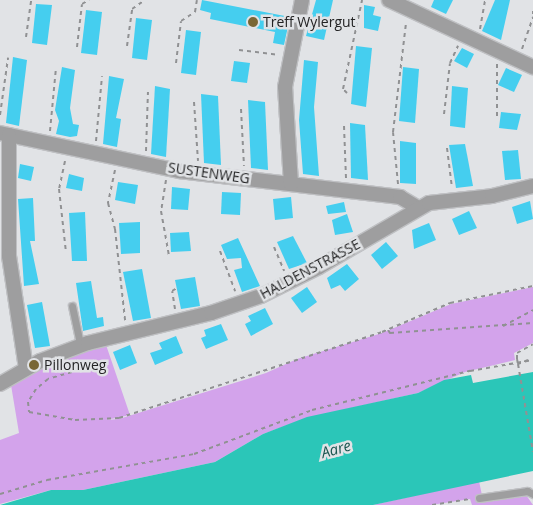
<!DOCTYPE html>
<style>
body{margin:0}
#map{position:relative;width:533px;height:505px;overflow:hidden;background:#e1e3e6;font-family:"Open Sans",sans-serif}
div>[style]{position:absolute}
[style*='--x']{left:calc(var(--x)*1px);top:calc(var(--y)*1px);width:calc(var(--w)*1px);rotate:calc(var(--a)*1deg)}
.green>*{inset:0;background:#d3a3eb}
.water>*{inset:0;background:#2bc6b8}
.building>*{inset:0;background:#45ceef}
.path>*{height:2px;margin-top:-1px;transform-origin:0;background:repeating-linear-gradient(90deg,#909193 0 4px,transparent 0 8px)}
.roads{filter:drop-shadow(1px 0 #bfc0c3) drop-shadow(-1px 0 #bfc0c3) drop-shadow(0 1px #bfc0c3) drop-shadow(0 -1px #bfc0c3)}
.service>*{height:7px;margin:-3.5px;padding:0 3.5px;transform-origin:3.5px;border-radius:3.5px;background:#9e9e9f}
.minor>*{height:14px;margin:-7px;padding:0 7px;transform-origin:7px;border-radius:7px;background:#9e9e9f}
.path-bridge>*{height:2px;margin-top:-1px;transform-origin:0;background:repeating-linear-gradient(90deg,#909193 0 4px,transparent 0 8px)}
.dots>*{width:14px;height:14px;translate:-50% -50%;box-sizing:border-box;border:2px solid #e1e3e6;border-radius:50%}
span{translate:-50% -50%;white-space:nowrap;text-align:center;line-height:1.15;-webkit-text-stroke:5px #e1e3e6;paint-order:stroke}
.poi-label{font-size:14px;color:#232324}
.left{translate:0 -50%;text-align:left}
.street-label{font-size:14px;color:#232324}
.water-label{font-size:15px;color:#19554f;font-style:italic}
</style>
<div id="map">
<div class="green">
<div style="clip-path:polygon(533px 287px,533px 343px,514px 353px,515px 360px,465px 372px,418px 393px,307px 418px,263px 434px,215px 462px,83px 490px,51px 490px,0 504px,0 440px,19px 433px,10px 379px,104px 339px,130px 415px,106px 420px,119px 419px,266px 373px,297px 359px,382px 333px,451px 304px)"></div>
<div style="clip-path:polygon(479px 481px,483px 500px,526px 495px,533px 505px,472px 505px,470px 499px,431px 505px,373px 505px)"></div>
</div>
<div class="water">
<div style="clip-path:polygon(533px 372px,533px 471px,373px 505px,0 505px,51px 490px,83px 490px,215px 462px,263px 434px,307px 417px,418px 393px,444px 380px,471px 375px,473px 383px)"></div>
</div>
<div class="building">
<div style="clip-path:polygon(202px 0,290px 17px,284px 45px,273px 43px,275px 32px,210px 19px,211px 13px,200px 10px)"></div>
<div style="clip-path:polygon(316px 0,333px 0,324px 40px,306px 36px)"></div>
<div style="clip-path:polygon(434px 0,453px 0,446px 14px,431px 7px)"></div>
<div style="clip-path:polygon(495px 0,510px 0,501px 40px,482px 31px)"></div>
<div style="clip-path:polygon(36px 4px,52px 5px,47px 45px,32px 43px)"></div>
<div style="clip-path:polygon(364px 5px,375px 7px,373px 15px,381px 17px,378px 31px,364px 28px)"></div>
<div style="clip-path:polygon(86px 10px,102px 12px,97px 55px,81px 53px)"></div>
<div style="clip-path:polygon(136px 18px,152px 20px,147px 60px,132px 58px)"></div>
<div style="clip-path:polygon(186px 30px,201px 32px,196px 75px,181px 73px)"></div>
<div style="clip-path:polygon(356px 46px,372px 48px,366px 107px,351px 104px)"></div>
<div style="clip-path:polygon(462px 48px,474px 54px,467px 68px,454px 61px)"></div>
<div style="clip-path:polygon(13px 57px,27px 60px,19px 126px,6px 123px)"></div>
<div style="clip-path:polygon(304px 60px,318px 62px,314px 107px,319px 176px,303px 174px,299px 120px)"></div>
<div style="clip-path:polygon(234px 61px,250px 63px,247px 83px,231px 81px)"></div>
<div style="clip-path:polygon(62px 67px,75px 70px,70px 108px,73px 124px,79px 125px,77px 136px,70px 137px,56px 134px,59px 121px,55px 110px)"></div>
<div style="clip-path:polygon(403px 67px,419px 69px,415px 123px,399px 121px)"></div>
<div style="clip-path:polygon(506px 68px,522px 75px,514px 92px,498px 85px)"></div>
<div style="clip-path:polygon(109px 76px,124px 79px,116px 118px,121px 119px,117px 147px,103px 144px)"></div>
<div style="clip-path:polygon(155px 86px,170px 89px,166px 157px,151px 154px)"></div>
<div style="clip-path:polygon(452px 86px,468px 88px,465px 128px,450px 126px)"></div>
<div style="clip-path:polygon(201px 94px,218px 96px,221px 165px,204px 163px)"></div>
<div style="clip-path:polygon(248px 100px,265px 102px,268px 170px,251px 168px)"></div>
<div style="clip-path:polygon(501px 112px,521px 114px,517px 130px,499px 128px)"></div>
<div style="clip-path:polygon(350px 123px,365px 125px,368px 180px,351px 178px)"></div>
<div style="clip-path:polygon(400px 141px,416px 143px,416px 184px,400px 183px)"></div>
<div style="clip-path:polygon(465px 144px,473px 186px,456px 188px,449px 145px)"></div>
<div style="clip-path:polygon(518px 150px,521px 179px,505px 180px,502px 151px)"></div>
<div style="clip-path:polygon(20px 164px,34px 167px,31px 181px,18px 178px)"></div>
<div style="clip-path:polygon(69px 174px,84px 178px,82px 191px,66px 188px)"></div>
<div style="clip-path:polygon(118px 182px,138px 185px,135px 204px,115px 200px)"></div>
<div style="clip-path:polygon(172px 187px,190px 189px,188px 210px,171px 209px)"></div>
<div style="clip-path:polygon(222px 192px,241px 193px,240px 215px,221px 214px)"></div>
<div style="clip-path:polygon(291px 197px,293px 218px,275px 220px,273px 199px)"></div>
<div style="clip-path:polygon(33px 198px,35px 241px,30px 241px,39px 284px,24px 286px,18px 199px)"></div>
<div style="clip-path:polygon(530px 201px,533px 219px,517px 224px,512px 207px)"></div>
<div style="clip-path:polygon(344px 202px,346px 212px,328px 214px,326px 206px)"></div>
<div style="clip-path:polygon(469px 211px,477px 228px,459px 235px,452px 219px)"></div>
<div style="clip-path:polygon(85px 212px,87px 261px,72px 261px,69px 213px)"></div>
<div style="clip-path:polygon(347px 214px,353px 232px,335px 235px,332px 220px)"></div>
<div style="clip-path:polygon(140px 222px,140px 253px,121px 254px,119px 223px)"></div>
<div style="clip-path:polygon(429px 223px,436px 240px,414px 249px,412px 230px)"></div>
<div style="clip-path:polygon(189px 232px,191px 251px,171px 252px,170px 233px)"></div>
<div style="clip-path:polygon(293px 236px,307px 263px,289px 269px,277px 242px)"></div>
<div style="clip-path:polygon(238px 238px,260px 286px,242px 292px,234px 270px,242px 268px,241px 258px,227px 259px,221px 245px)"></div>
<div style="clip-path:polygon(386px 242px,398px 256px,382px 269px,371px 255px)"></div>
<div style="clip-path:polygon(347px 264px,359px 279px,345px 291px,340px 285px,331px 289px,327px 278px)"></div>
<div style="clip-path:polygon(142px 269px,151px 318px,133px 321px,123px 272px)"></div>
<div style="clip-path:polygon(195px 277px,200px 306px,181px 309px,175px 280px)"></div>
<div style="clip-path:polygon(91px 281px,97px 318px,103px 317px,104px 326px,83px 331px,76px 283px)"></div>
<div style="clip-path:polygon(307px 287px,317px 302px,302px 313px,291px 298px)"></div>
<div style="clip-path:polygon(42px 302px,50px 346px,35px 348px,27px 305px)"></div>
<div style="clip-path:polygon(265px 308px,273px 324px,251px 336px,245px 324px,251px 321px,248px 316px)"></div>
<div style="clip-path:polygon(221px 324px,228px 340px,206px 349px,201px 338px,206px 336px,204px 330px)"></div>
<div style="clip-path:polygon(176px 336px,183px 353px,155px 365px,150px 353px,162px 349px,159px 343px)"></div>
<div style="clip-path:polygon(130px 345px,137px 363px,120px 370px,113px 352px)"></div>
</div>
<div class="path">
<div style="--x:533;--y:11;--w:3;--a:90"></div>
<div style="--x:480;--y:29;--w:29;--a:-80"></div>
<div style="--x:26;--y:37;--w:37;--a:-82"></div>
<div style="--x:127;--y:46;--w:37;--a:-82"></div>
<div style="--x:132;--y:9;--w:16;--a:-35"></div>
<div style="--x:77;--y:47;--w:43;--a:-83.4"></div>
<div style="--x:82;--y:4;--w:8;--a:-30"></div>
<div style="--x:522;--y:49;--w:34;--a:-71"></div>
<div style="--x:239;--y:50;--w:39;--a:7"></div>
<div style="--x:176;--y:63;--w:42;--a:-83.2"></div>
<div style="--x:181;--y:21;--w:17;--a:-33"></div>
<div style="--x:195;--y:12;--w:12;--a:-81"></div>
<div style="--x:497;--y:64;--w:54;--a:90"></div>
<div style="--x:347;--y:93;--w:6;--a:-135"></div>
<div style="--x:343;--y:89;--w:91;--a:-77.9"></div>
<div style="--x:194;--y:102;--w:59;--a:86.1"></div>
<div style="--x:241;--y:109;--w:57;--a:87"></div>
<div style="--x:444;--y:114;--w:51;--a:-83.3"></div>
<div style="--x:450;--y:63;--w:19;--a:-65"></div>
<div style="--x:0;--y:115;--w:58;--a:-82"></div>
<div style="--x:344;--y:126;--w:52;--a:87.8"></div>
<div style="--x:50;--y:131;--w:63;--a:-84.6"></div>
<div style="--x:96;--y:141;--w:65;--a:-84.7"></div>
<div style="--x:447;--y:148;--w:40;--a:82.9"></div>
<div style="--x:146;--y:151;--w:59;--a:-88.1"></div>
<div style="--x:65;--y:161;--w:29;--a:102"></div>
<div style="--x:59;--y:189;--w:63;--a:83.7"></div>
<div style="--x:115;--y:170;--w:34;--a:102"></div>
<div style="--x:108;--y:203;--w:27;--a:75"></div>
<div style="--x:115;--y:229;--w:92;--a:83.7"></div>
<div style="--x:166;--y:180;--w:31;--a:99"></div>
<div style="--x:161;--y:211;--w:46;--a:79.9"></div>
<div style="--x:398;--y:184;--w:52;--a:-95.5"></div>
<div style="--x:393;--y:132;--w:110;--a:-83.2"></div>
<div style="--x:274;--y:247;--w:26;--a:67"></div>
<div style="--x:220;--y:251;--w:43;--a:69.4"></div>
<div style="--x:175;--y:309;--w:18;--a:-99"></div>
<div style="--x:172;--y:291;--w:6;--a:-31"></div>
<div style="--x:503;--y:326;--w:34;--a:-28"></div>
<div style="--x:388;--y:330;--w:4;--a:56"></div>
<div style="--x:390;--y:333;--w:143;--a:-4"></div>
<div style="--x:517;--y:359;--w:6;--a:-90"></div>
<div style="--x:517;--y:353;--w:18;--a:-29"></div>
<div style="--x:528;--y:360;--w:11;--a:158"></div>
<div style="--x:518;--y:364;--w:89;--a:80.3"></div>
<div style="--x:70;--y:364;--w:4;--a:27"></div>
<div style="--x:74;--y:366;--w:6;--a:108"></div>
<div style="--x:72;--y:372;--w:25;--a:164"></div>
<div style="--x:48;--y:379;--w:16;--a:140"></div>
<div style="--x:36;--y:389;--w:15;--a:122"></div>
<div style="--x:28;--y:402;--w:10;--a:84"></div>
<div style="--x:29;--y:412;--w:47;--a:9.9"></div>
<div style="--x:75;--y:420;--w:44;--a:-2.6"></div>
<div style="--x:119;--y:418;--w:277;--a:-18.1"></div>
<div style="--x:382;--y:332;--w:74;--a:-23.1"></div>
<div style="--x:450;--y:303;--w:85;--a:-11.6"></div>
<div style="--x:74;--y:366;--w:16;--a:-14"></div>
<div style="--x:0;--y:494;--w:49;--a:-16.6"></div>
<div style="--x:47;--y:480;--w:149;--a:-10"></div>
<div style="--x:194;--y:454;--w:126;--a:-20.4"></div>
<div style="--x:312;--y:410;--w:163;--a:-13.9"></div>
<div style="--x:470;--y:371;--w:64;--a:-9.9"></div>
<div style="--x:432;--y:505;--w:38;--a:-9"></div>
</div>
<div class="roads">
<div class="service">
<div style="--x:72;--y:306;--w:40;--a:78"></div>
<div style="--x:479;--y:498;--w:49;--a:-8.3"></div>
<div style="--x:527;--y:491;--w:7;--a:27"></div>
</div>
<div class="minor">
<div style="--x:389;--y:0;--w:159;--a:25"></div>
<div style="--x:0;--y:133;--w:183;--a:12"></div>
<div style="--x:179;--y:171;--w:223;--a:6.7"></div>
<div style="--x:400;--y:197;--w:21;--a:31"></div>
<div style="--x:9;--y:135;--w:121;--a:90"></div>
<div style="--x:9;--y:256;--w:114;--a:81.4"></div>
<div style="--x:291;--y:184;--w:97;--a:-93.5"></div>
<div style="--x:285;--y:87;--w:89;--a:-78.9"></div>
<div style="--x:0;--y:384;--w:46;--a:-29.9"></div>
<div style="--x:40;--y:361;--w:51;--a:-20.6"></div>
<div style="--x:88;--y:343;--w:127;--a:-13.7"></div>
<div style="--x:211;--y:313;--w:53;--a:-18.8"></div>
<div style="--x:261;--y:296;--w:65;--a:-26.6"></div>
<div style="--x:319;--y:267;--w:127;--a:-30.2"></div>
<div style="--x:429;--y:203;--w:63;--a:-6.3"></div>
<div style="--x:492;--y:196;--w:42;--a:-13.7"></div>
</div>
</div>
<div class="path-bridge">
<div style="--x:517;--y:359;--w:5;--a:79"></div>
</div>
<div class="dots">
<div style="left:253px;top:22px;background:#796735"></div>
<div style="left:34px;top:365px;background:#796735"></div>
</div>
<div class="poi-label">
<span class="left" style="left:263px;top:22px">Treff Wylergut</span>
<span class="left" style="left:44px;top:365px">Pillonweg</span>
</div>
<div class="street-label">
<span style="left:209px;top:173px;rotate:8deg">SUSTENWEG</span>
<span style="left:310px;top:269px;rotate:-28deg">HALDENSTRASSE</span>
</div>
<div class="water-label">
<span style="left:336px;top:449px;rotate:-16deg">Aare</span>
</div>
</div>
